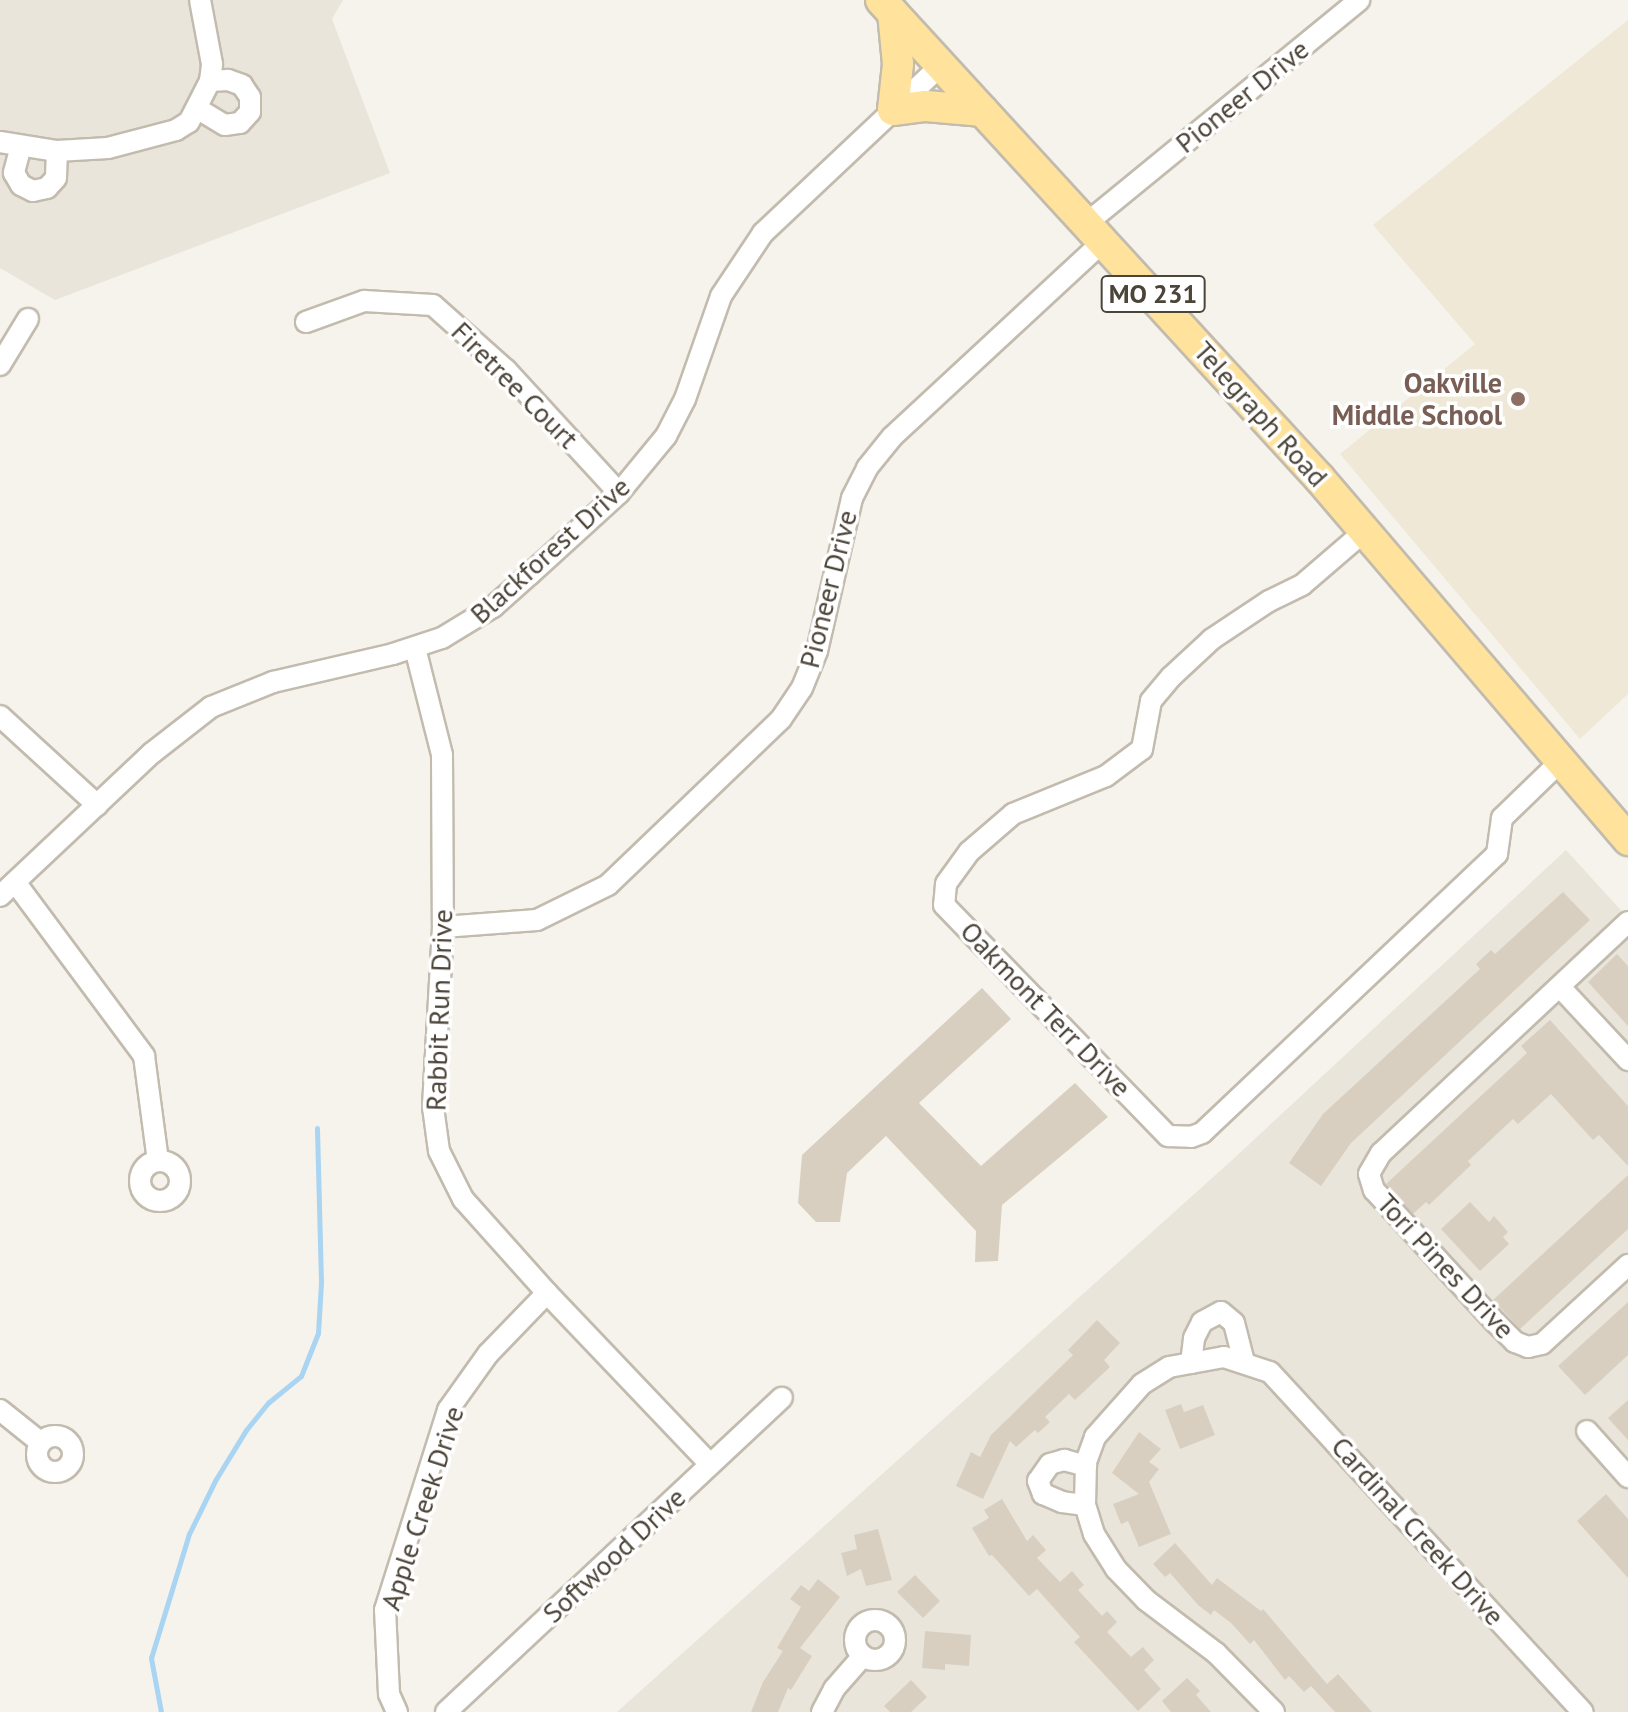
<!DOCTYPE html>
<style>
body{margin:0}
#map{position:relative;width:1628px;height:1712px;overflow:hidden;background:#f6f3ec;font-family:"PT Sans",sans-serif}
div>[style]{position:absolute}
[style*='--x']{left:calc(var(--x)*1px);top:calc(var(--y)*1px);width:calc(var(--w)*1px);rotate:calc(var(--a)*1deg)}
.residential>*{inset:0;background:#eae5da}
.education>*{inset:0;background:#efe8d6}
.stream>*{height:5px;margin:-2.5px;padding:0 2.5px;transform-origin:2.5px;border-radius:2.5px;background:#a9d4f2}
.building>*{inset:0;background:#d8cfc1}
.roads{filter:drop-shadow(2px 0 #c2bbae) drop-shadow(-2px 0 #c2bbae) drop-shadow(0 2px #c2bbae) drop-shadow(0 -2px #c2bbae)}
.minor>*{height:20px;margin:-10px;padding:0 10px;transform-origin:10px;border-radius:10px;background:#fff}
.minor>.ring{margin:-10px;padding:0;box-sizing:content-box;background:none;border:20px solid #fff;border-radius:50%}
.primary>*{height:30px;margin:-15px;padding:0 15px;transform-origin:15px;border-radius:15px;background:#ffe39c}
.dots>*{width:22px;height:22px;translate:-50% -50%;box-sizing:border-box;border:4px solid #fff;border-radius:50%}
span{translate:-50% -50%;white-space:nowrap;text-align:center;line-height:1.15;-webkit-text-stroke:7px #fff;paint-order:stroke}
.shield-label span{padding:2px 6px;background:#fff;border:2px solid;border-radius:6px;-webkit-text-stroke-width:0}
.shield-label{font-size:26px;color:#4b4439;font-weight:700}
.street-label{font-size:28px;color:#4b4439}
.education-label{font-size:28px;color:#785e54;font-weight:700}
.right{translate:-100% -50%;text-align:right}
</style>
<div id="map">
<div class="residential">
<div style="clip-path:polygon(0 0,343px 0,332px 19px,390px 173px,55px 300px,0 268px)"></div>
<div style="clip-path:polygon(1566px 850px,1628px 918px,1628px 1712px,617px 1712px,1230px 1162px)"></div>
</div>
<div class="education">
<div style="clip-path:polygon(1628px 20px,1628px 694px,1580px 739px,1340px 454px,1475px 344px,1373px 225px)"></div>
</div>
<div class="stream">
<div style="--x:161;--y:1712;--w:55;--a:-100.5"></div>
<div style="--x:151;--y:1658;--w:130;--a:-73"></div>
<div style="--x:189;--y:1534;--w:61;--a:-63.9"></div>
<div style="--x:216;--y:1479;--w:57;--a:-58.5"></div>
<div style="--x:246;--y:1430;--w:36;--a:-51"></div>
<div style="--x:269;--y:1402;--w:41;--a:-39.1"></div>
<div style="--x:301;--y:1376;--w:46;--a:-68.4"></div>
<div style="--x:318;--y:1333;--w:51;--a:-86.6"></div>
<div style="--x:321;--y:1282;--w:154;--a:-91.5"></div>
</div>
<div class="building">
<div style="clip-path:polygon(1563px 892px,1590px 920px,1351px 1143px,1321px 1186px,1289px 1163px,1323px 1114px,1480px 969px,1476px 964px,1491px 950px,1495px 954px)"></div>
<div style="clip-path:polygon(1617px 954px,1628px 966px,1628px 1026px,1588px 982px)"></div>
<div style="clip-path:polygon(982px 988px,1011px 1019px,919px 1103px,981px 1166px,1075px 1083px,1108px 1117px,1002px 1205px,998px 1261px,975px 1262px,976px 1231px,886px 1136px,847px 1173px,840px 1222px,816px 1222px,798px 1203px,802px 1155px)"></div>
<div style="clip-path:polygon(1550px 1020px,1628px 1106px,1628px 1166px,1599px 1135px,1593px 1140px,1551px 1094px,1518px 1124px,1513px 1119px,1468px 1161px,1471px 1165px,1429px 1205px,1426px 1202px,1413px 1214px,1386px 1184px,1527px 1053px,1521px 1046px)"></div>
<div style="clip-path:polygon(1628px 1175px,1628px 1229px,1520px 1329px,1493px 1300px)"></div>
<div style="clip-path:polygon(1470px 1202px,1489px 1222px,1494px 1216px,1508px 1232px,1503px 1237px,1509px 1244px,1480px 1271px,1441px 1229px)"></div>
<div style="clip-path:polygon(1628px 1302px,1628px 1355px,1585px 1395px,1558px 1366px)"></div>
<div style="clip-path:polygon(1097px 1320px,1120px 1343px,1104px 1360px,1110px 1367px,1075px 1400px,1069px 1394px,1045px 1417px,1050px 1422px,1038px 1433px,1035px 1430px,1016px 1447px,1010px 1441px,983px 1499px,956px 1486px,971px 1452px,980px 1457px,991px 1435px,1073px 1355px,1068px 1350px)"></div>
<div style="clip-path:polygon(1628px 1400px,1628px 1440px,1608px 1418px)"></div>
<div style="clip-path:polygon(1181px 1404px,1184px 1412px,1203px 1405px,1215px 1435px,1180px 1449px,1165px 1410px)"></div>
<div style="clip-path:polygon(1139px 1432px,1161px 1449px,1149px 1462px,1159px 1469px,1149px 1482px,1171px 1534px,1139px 1547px,1128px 1521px,1121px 1524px,1113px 1504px,1139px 1494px,1112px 1473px)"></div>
<div style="clip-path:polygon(1606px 1494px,1628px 1519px,1628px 1578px,1577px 1521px)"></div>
<div style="clip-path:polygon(1002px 1499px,1027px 1541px,1033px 1535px,1046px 1550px,1037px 1558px,1060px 1582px,1072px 1571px,1084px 1585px,1078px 1590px,1102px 1616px,1107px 1611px,1117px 1622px,1107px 1632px,1131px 1657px,1143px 1647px,1154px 1660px,1144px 1670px,1161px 1689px,1138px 1711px,1074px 1642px,1080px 1637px,1037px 1589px,1029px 1596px,992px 1555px,989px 1556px,972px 1528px,989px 1518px,984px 1510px)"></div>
<div style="clip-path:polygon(878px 1529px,892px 1580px,866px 1586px,861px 1569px,847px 1576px,841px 1553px,857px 1549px,854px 1535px)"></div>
<div style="clip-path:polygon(1175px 1543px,1212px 1585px,1217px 1578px,1261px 1611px,1263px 1609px,1327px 1684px,1338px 1674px,1372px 1712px,1335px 1712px,1311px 1686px,1304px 1692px,1289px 1676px,1285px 1680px,1254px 1640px,1250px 1644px,1231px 1623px,1214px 1610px,1211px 1615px,1198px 1605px,1170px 1573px,1165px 1577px,1153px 1564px)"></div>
<div style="clip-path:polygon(915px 1575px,940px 1601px,923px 1618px,897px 1592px)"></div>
<div style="clip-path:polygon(818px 1579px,840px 1597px,800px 1648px,812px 1656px,791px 1690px,788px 1688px,778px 1712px,751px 1712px,763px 1682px,783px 1651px,777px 1648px,801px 1607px,790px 1599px,801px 1585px,809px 1591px)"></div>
<div style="clip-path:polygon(925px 1631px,971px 1635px,969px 1666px,945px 1664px,945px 1670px,922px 1668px)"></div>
<div style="clip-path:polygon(1187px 1678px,1200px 1691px,1196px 1695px,1211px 1712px,1171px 1712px,1162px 1701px)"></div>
<div style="clip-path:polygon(911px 1680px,927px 1697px,911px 1712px,890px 1712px,884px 1706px)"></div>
</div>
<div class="roads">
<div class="minor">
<div style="--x:198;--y:109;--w:31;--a:31"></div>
<div style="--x:225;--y:125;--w:15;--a:-8"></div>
<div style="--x:240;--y:123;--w:15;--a:-48"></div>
<div style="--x:250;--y:112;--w:15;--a:-90"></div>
<div style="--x:250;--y:97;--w:14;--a:-124"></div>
<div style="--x:242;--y:85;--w:15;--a:-160"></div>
<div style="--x:228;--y:80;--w:18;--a:177"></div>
<div style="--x:0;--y:142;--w:58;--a:9"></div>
<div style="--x:57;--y:151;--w:51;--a:-3.4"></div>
<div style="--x:108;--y:148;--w:70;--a:-14.8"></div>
<div style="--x:176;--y:130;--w:15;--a:-32"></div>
<div style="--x:189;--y:122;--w:46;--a:-62.9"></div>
<div style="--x:210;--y:81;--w:17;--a:-83"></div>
<div style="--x:212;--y:64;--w:65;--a:-100.6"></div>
<div style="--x:21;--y:146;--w:28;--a:105"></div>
<div style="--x:14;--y:173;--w:14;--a:60"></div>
<div style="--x:21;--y:185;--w:13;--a:27"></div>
<div style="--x:33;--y:191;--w:14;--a:-12"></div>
<div style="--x:47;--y:188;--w:13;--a:-48"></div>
<div style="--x:56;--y:178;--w:27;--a:-88"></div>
<div style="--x:1087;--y:223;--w:352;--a:-39.3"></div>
<div style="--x:306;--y:322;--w:62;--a:-19.9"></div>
<div style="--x:364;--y:301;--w:69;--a:3.3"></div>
<div style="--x:433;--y:305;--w:98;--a:41.7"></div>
<div style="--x:506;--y:370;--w:167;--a:47.4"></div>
<div style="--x:0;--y:365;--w:54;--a:-58.7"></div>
<div style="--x:1366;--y:530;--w:84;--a:139.3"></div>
<div style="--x:1302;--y:585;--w:37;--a:154"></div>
<div style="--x:1269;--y:601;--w:69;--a:146.3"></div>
<div style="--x:1212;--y:639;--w:56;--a:137.2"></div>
<div style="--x:1171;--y:677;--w:31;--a:130"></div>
<div style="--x:1151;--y:701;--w:49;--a:100.6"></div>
<div style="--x:1142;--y:749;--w:45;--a:143.1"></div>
<div style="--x:1106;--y:776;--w:100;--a:157.8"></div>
<div style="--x:1013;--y:814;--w:58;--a:139.2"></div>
<div style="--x:969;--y:852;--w:39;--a:126"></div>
<div style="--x:946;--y:884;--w:21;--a:95"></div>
<div style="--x:944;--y:905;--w:322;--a:45.9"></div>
<div style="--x:1168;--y:1136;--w:23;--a:2"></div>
<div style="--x:1191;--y:1137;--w:12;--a:-20"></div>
<div style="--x:1202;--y:1133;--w:406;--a:-43.4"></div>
<div style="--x:1497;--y:854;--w:36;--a:-82"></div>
<div style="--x:1502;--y:818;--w:81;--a:-44"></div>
<div style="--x:415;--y:648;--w:110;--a:75.8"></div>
<div style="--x:442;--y:755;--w:172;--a:89.7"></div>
<div style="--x:443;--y:927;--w:180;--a:93.2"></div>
<div style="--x:433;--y:1107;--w:44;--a:82.2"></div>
<div style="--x:439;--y:1151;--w:54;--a:63.4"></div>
<div style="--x:463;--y:1199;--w:126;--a:48.2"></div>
<div style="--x:547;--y:1293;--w:236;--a:46.4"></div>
<div style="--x:0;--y:716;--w:132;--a:42.5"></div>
<div style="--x:15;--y:882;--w:217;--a:53.4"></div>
<div style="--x:144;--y:1056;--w:106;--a:82.4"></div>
<div style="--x:0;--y:896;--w:209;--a:-43.3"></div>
<div style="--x:152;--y:753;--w:75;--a:-37.9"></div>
<div style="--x:211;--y:707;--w:67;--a:-22"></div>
<div style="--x:273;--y:682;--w:123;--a:-13.1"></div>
<div style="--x:393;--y:654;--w:52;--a:-18.1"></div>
<div style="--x:442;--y:638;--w:60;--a:-31.3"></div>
<div style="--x:493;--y:607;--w:48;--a:-41.6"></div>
<div style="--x:529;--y:575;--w:122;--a:-42.3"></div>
<div style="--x:619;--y:493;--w:74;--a:-50.5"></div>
<div style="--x:666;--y:436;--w:42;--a:-62.8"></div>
<div style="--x:685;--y:399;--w:109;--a:-70.7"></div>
<div style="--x:721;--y:296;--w:76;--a:-56.3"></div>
<div style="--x:763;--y:233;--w:245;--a:-43.3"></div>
<div style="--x:1628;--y:922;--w:338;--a:136.9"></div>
<div style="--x:1381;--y:1153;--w:24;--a:120"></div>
<div style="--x:1369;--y:1174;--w:17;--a:73"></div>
<div style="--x:1374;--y:1190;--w:180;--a:47.5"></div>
<div style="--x:1496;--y:1323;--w:27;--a:45"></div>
<div style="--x:1515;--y:1342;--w:14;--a:21"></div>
<div style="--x:1528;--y:1347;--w:14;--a:-12"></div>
<div style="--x:1542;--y:1344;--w:117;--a:-42.6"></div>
<div style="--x:443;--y:927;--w:94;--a:-4.3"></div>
<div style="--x:537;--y:920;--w:79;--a:-26.2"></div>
<div style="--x:608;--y:885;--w:240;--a:-43.8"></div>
<div style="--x:781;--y:719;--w:37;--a:-56"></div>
<div style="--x:802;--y:688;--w:40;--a:-68"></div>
<div style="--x:817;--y:651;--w:157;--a:-77.1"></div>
<div style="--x:852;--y:498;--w:34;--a:-63"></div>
<div style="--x:867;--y:468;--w:40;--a:-51"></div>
<div style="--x:892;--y:437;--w:289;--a:-42.8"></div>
<div style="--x:1560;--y:987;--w:100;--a:47"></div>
<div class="ring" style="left:140px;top:1161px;width:20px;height:20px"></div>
<div style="--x:1191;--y:1363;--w:25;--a:-83"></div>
<div style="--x:1194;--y:1338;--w:18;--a:-63"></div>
<div style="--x:1202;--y:1322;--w:21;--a:-28"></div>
<div style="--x:1221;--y:1312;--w:17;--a:40"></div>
<div style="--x:1234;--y:1323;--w:40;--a:75.6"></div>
<div style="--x:0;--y:1410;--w:51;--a:38.7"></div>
<div style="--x:1587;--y:1431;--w:62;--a:48.3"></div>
<div class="ring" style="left:37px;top:1436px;width:16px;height:16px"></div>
<div style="--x:1085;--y:1505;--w:23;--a:-173"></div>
<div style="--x:1062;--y:1502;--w:21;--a:-157"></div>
<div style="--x:1043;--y:1494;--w:14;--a:-111"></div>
<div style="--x:1038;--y:1481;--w:21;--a:-55"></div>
<div style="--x:1050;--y:1464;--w:15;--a:-16"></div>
<div style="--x:1064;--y:1460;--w:23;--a:15"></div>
<div class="ring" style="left:855px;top:1620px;width:20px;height:20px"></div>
<div style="--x:397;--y:1712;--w:20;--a:-114"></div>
<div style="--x:389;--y:1694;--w:84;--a:-92.7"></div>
<div style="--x:385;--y:1610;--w:210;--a:-72.5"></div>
<div style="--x:448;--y:1410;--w:69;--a:-54.5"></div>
<div style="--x:488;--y:1354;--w:85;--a:-46"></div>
<div style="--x:446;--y:1712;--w:460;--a:-43.1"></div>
<div style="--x:822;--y:1712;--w:26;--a:-62"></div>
<div style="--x:834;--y:1689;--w:44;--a:-48.7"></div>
<div style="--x:1274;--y:1712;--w:83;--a:-134.5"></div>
<div style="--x:1216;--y:1653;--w:88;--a:-142.9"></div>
<div style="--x:1146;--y:1600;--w:43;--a:-134.1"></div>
<div style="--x:1116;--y:1569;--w:41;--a:-122.2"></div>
<div style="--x:1094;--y:1534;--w:30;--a:-107"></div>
<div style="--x:1085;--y:1505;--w:43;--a:-88.7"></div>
<div style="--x:1086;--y:1462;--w:27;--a:-70"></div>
<div style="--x:1095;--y:1437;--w:71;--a:-48.4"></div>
<div style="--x:1142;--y:1384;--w:32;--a:-32"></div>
<div style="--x:1169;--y:1367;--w:56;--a:-10.3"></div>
<div style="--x:1224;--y:1357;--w:48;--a:18.1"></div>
<div style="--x:1270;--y:1372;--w:462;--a:47.4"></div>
</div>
<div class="primary">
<div style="--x:881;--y:0;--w:650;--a:47.49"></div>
<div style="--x:1320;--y:479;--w:475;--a:49.5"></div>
<div style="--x:893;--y:13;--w:51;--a:84.4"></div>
<div style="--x:898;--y:64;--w:46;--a:96.2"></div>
<div style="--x:893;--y:110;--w:33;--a:-7"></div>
<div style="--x:926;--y:106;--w:57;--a:5"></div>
</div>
</div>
<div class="dots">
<div style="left:1518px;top:399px;background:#8d6e63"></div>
</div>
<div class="shield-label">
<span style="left:1153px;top:294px">MO 231</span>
</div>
<div class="street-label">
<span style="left:1242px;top:96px;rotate:-39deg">Pioneer Drive</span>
<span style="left:515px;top:385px;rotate:45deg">Firetree Court</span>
<span style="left:1261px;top:414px;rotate:48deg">Telegraph Road</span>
<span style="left:550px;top:550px;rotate:-42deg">Blackforest Drive</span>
<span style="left:828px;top:589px;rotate:-76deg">Pioneer Drive</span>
<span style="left:1046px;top:1009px;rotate:46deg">Oakmont Terr Drive</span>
<span style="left:439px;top:1010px;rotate:-88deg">Rabbit Run Drive</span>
<span style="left:1446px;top:1266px;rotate:47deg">Tori Pines Drive</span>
<span style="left:422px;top:1508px;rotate:-72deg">Apple Creek Drive</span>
<span style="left:1418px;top:1531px;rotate:48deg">Cardinal Creek Drive</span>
<span style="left:614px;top:1555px;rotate:-43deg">Softwood Drive</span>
</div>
<div class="education-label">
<span class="right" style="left:1502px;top:399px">Oakville<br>Middle School</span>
</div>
</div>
